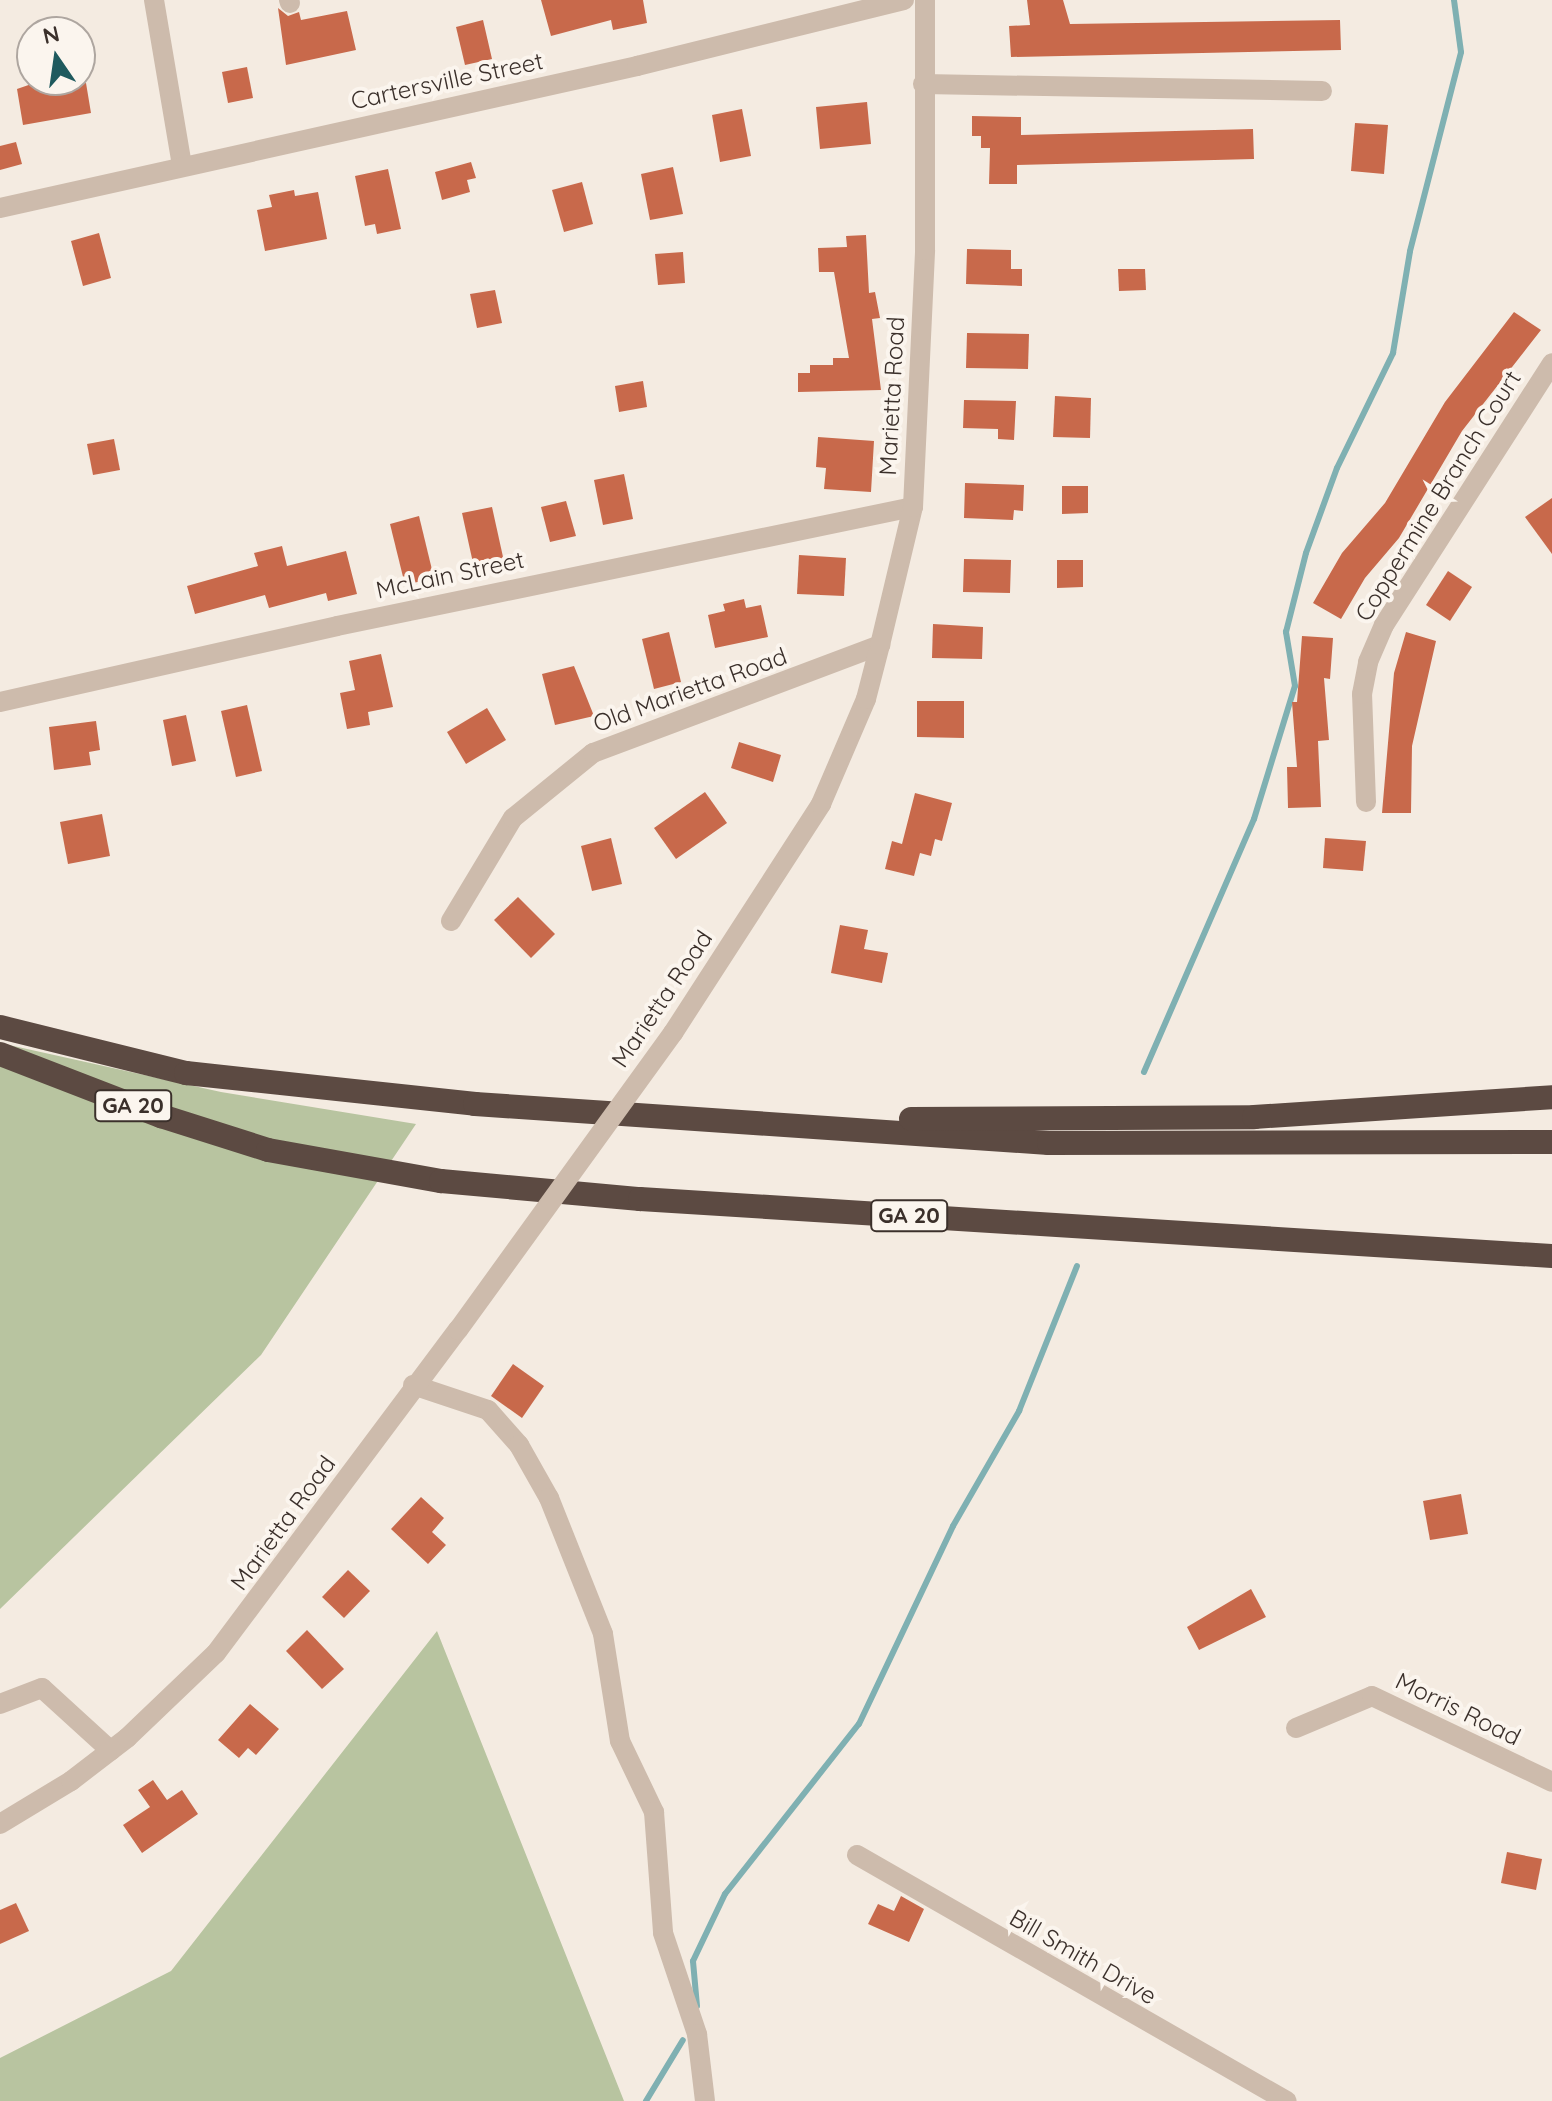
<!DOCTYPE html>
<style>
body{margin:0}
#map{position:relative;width:1552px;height:2101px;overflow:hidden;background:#f4ebe1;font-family:Quicksand,sans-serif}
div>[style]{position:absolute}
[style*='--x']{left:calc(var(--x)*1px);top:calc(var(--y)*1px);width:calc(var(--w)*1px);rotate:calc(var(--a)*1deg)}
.green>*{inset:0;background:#b8c4a0}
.stream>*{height:6px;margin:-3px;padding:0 3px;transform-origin:3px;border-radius:3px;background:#7fb0b2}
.building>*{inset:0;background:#c8694b}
.minor>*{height:20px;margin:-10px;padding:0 10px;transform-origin:10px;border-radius:10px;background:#cdbbac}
.highway>*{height:24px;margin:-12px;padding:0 12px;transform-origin:12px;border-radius:12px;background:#5c4a42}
.minor-bridge>*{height:20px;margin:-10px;padding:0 10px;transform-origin:10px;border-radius:10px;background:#cdbbac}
span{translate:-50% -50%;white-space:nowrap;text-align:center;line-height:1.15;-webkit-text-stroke:8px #fbf5ee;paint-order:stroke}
.shield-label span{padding:2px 6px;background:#fbf5ee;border:2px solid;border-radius:6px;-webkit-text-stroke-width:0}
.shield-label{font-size:22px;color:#3b302b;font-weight:700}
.street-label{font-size:24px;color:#3b302b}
.north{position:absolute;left:16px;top:16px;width:80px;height:80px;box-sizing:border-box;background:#fbf5ee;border:2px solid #aea6a0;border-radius:50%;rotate:347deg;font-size:22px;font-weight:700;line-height:32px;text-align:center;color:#3b302b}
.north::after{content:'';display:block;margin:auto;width:28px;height:36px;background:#1f5a5e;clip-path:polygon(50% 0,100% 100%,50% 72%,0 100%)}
</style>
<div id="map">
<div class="green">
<div style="clip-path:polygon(0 1043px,221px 1092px,416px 1124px,261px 1355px,0 1609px)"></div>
<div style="clip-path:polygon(437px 1631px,624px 2101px,0 2101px,0 2058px,171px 1971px)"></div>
</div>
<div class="stream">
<div style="--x:1144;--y:1072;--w:276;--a:-66.5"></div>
<div style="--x:1254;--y:819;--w:139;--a:-72.9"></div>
<div style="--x:1295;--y:686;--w:55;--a:-99.5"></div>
<div style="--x:1286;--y:632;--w:81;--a:-75.8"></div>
<div style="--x:1306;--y:553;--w:90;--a:-70"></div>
<div style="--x:1337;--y:468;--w:128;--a:-64"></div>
<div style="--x:1393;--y:353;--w:103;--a:-80.5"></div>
<div style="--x:1410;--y:251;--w:205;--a:-75.6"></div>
<div style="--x:1461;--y:52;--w:52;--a:-97.7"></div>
<div style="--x:697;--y:2006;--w:45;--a:-95.1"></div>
<div style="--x:693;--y:1961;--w:74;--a:-64.5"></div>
<div style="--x:725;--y:1894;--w:216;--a:-51.8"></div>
<div style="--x:859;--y:1724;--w:219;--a:-64.6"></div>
<div style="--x:953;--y:1526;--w:133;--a:-60.1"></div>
<div style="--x:1019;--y:1411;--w:156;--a:-68.2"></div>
<div style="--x:646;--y:2101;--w:71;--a:-58.8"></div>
</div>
<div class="building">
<div style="clip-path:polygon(541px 0,643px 0,647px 23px,613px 30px,611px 20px,551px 36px)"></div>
<div style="clip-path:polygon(1027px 0,1063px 0,1070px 24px,1340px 20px,1341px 50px,1011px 57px,1009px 26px,1030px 25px)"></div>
<div style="clip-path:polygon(278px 8px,288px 16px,299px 12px,301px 20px,347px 11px,356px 50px,286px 65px)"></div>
<div style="clip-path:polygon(483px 20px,492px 59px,465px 65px,456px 27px)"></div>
<div style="clip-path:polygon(247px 67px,253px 98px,228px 103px,222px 72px)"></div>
<div style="clip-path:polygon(43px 80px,65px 80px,66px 86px,86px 83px,91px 113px,23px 125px,17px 89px)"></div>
<div style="clip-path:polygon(867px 102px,871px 144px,820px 149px,816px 107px)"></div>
<div style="clip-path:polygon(742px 109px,751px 156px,720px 162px,712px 115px)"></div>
<div style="clip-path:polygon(972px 116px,1021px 117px,1021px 135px,1253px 129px,1254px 159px,1017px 165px,1017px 184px,989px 184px,990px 148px,981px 148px,981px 136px,972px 136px)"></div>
<div style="clip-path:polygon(1355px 123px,1388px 125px,1384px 174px,1351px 171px)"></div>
<div style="clip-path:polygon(16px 142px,22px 164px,0 170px,0 146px)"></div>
<div style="clip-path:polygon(471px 162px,476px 178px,467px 180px,470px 192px,442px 200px,435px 172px)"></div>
<div style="clip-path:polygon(673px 167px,683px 214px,650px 220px,641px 174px)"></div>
<div style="clip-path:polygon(388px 169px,401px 229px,377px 234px,375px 224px,365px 226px,355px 176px)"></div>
<div style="clip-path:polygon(582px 182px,593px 224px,564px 232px,552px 190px)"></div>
<div style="clip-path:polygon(294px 190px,295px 196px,318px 192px,327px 239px,265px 251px,257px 210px,272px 207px,269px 195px)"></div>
<div style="clip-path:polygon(99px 233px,111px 278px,83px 286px,71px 241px)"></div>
<div style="clip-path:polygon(866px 235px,869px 293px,875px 292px,880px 318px,872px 319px,881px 390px,798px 392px,798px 373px,810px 373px,810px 365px,833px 365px,833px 358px,849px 358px,834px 272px,819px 272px,818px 248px,847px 247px,846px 236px)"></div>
<div style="clip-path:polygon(967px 249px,1011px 250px,1011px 269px,1022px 269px,1022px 286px,966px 284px)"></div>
<div style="clip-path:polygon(683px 252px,685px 283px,658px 285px,655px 254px)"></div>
<div style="clip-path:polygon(1118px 269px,1145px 269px,1146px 290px,1119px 291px)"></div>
<div style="clip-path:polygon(495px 290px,502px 323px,477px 328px,470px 294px)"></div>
<div style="clip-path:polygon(1514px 312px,1541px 330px,1462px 431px,1399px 538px,1365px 578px,1341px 619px,1313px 603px,1342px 553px,1385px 503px,1445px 402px)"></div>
<div style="clip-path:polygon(967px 333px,1029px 334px,1028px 369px,966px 368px)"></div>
<div style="clip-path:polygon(643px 381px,647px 407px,619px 412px,615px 386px)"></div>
<div style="clip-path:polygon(1055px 396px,1091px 398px,1090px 438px,1053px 437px)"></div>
<div style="clip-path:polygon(964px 400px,1016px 401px,1014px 440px,998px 439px,998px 429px,963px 428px)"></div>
<div style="clip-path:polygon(818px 437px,874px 441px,871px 492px,824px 489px,826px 468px,816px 467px)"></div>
<div style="clip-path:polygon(114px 439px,120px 470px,93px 475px,87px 444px)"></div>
<div style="clip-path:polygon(624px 474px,633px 519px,603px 525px,594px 480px)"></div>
<div style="clip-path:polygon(965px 483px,1024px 485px,1023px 511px,1014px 510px,1013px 520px,964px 518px)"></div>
<div style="clip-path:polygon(1062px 486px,1088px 486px,1088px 513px,1062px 514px)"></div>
<div style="clip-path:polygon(1552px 498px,1552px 554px,1525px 517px)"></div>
<div style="clip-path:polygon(566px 501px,576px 536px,550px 542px,541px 507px)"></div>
<div style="clip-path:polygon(492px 507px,505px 566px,475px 572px,462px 513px)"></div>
<div style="clip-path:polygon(419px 516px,434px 578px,405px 585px,390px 524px)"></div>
<div style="clip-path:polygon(282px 546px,287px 566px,346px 551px,357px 594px,328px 601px,326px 593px,269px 608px,265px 595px,195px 614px,187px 586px,258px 566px,254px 553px)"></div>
<div style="clip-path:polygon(799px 555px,846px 558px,844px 596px,797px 594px)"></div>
<div style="clip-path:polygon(964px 559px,1011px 560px,1010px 593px,963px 592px)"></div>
<div style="clip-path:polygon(1057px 560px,1083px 560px,1083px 587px,1057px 588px)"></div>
<div style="clip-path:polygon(1448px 571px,1472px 587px,1450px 621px,1426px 605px)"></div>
<div style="clip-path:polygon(744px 599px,746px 608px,761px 605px,768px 637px,715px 648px,708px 615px,725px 611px,723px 604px)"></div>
<div style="clip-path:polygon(933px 624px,983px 627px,982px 659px,932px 658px)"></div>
<div style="clip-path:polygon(669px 632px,681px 682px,654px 689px,642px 639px)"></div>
<div style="clip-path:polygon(1406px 632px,1436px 641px,1412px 746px,1411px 813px,1382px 813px,1394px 673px)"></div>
<div style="clip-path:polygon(1302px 636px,1333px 638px,1330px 679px,1324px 678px,1329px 740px,1318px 741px,1321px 807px,1288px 808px,1287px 767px,1297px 767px,1292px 702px,1297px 702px)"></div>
<div style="clip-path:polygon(381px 654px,393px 707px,368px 712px,370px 725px,347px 729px,340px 693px,355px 690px,349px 661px)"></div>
<div style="clip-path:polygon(574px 666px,594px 716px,555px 725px,542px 674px)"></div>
<div style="clip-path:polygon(917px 701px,964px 701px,964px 738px,917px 737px)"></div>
<div style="clip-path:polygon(247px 705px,262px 771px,236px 777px,221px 711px)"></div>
<div style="clip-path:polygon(487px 708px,506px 740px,466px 764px,447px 732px)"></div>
<div style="clip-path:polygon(186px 715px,196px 761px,172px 766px,163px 720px)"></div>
<div style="clip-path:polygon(96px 721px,100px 750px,89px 752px,91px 765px,54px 770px,49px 727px)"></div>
<div style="clip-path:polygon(739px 742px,781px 755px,773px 782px,731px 768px)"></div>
<div style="clip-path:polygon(705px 792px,727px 823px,676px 859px,654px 828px)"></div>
<div style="clip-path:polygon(915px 793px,952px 803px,942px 841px,935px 839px,931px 856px,920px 853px,914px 876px,885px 869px,892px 841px,902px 844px)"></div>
<div style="clip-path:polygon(102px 814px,110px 856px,68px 864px,60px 822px)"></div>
<div style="clip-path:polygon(611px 838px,622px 884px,592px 891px,581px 846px)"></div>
<div style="clip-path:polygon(1325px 838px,1366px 841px,1363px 871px,1323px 868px)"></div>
<div style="clip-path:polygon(518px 897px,555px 934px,531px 958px,494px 920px)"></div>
<div style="clip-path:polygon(840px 925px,868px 930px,864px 949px,888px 953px,882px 983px,831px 973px)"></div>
<div style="clip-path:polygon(513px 1364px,544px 1386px,522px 1418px,491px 1396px)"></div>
<div style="clip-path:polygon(1461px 1494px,1468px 1534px,1430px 1540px,1423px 1501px)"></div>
<div style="clip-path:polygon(421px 1497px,444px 1518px,432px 1532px,446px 1545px,428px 1564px,391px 1529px)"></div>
<div style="clip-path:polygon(348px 1570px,370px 1591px,344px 1618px,322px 1597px)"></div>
<div style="clip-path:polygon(1251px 1589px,1266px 1617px,1199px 1650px,1187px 1627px)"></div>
<div style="clip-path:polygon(307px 1630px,344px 1669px,322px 1689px,286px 1651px)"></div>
<div style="clip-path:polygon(250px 1704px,279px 1729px,256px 1755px,248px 1748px,239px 1758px,218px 1740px)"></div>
<div style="clip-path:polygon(153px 1780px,167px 1800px,182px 1790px,198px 1814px,142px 1853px,123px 1825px,150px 1807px,138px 1790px)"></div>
<div style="clip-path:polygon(1507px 1852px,1542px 1859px,1536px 1890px,1501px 1883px)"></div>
<div style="clip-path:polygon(901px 1896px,924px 1909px,909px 1942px,868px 1924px,878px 1904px,894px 1911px)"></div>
<div style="clip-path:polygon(16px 1903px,29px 1931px,0 1944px,0 1910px)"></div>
</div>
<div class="minor">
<div style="--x:154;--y:0;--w:168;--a:80.4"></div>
<div style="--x:289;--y:0;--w:3;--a:72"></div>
<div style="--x:923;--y:84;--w:399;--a:1"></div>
<div style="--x:0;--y:208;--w:653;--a:-12.57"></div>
<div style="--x:637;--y:66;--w:275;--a:-13.9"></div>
<div style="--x:0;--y:702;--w:345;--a:-12.7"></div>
<div style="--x:337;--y:626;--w:588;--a:-11.67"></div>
<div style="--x:1366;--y:802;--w:108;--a:-92.1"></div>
<div style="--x:1362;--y:694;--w:33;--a:-79"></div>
<div style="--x:1368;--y:662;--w:40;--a:-66.6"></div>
<div style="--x:1384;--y:625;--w:311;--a:-57.3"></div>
<div style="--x:451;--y:921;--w:120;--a:-59"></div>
<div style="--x:513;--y:818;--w:103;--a:-39.1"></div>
<div style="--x:593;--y:753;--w:307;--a:-20.6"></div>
<div style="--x:673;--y:1033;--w:273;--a:-57.1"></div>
<div style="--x:821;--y:804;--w:114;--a:-66.8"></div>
<div style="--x:866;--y:699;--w:56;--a:-75.5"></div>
<div style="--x:880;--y:645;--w:142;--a:-76.6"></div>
<div style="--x:913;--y:507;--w:257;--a:-87.3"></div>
<div style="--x:925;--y:250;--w:250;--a:-90"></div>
<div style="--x:413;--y:1385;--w:79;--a:18.4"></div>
<div style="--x:488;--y:1410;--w:47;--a:48.5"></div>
<div style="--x:519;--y:1445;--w:61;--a:60.5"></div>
<div style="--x:549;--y:1498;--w:146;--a:68.3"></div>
<div style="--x:603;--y:1634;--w:108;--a:81"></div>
<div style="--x:620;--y:1741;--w:79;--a:64.4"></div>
<div style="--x:654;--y:1812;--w:121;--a:85.7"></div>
<div style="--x:663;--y:1933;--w:107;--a:71.4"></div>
<div style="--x:697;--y:2034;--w:67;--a:83.2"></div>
<div style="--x:0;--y:1704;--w:45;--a:-20.9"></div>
<div style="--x:42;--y:1688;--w:93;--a:42.4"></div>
<div style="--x:1296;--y:1728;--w:82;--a:-22.8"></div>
<div style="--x:1372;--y:1696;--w:199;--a:25.5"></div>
<div style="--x:0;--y:1824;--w:83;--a:-31.2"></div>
<div style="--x:71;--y:1781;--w:71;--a:-37.5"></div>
<div style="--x:127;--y:1738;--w:123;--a:-43.7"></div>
<div style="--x:216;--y:1653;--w:404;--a:-53.2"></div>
<div style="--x:857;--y:1855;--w:495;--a:29.8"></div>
</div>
<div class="highway">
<div style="--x:0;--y:1027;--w:192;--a:13.9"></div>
<div style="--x:186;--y:1073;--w:291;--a:6.1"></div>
<div style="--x:475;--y:1104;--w:575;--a:3.89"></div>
<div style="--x:1049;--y:1143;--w:503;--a:-0.11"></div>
<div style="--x:0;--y:1054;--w:173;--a:21.1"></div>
<div style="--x:161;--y:1116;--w:112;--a:17.6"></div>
<div style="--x:268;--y:1150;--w:176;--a:10.2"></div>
<div style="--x:441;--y:1181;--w:200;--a:5.2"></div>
<div style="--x:640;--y:1199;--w:914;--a:3.58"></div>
<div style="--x:911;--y:1119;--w:343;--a:-0.3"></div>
<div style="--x:1254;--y:1117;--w:299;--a:-3.8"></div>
</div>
<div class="minor-bridge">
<div style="--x:458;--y:1330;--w:367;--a:-54.1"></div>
</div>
<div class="shield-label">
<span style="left:133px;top:1106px">GA 20</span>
<span style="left:909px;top:1216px">GA 20</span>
</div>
<div class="street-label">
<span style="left:447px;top:81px;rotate:-12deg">Cartersville Street</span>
<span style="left:892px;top:396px;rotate:-87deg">Marietta Road</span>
<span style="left:1438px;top:496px;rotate:-58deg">Coppermine Branch Court</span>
<span style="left:450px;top:575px;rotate:-12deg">McLain Street</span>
<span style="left:690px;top:690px;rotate:-20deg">Old Marietta Road</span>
<span style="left:662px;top:999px;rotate:-56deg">Marietta Road</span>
<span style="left:283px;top:1523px;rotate:-54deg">Marietta Road</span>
<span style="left:1458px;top:1709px;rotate:26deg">Morris Road</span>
<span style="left:1083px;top:1957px;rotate:30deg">Bill Smith Drive</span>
</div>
<div class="north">N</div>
</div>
